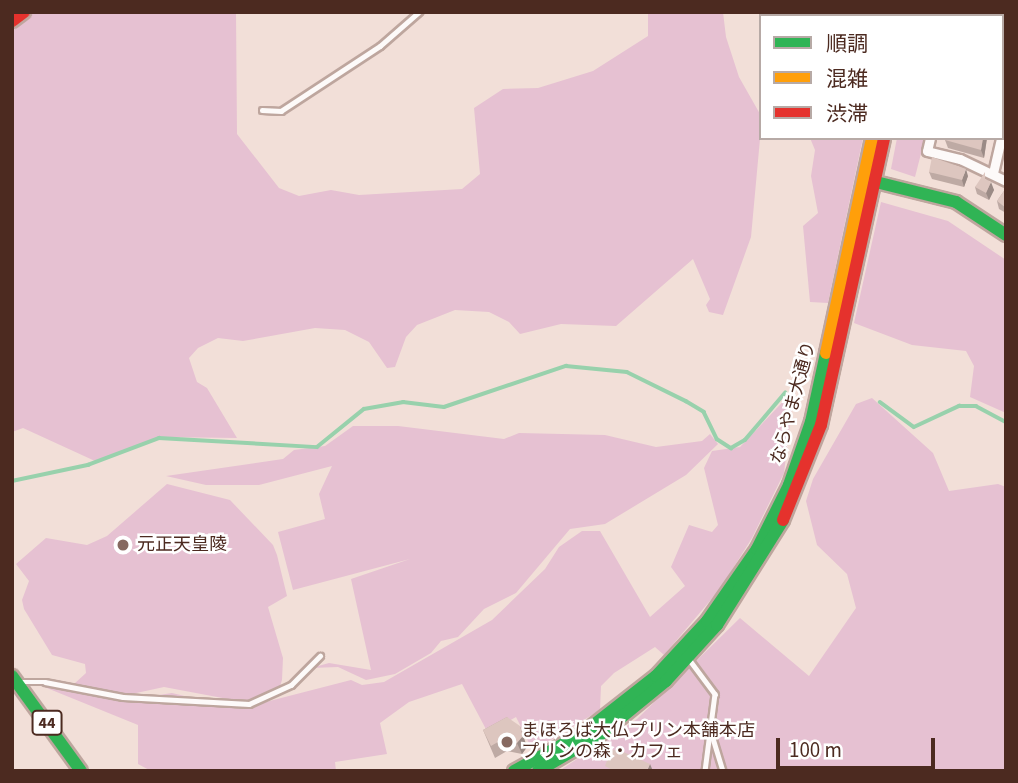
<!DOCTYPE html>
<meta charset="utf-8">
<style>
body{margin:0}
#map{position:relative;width:1018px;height:783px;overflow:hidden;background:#f2dfd8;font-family:"Source Sans 3","Noto Sans JP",sans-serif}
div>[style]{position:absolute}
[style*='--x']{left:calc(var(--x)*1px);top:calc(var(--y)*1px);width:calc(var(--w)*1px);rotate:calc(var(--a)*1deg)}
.green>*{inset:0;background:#e6c1d2}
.stream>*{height:3.5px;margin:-1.75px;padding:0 1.75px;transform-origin:1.75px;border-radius:1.75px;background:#98d1ac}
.roads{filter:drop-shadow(2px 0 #bea69e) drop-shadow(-2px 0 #bea69e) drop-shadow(0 2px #bea69e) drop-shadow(0 -2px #bea69e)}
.lane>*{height:4.5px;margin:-2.25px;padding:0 2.25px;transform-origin:2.25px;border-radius:2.25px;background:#fdfaf9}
.street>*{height:9px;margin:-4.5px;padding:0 4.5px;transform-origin:4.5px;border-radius:4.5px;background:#fdfaf9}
.fast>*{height:12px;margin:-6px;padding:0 6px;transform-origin:6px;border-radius:6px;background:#30b455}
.slow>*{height:12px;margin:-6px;padding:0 6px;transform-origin:6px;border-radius:6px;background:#ff9f0a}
.jam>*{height:12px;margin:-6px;padding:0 6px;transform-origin:6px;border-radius:6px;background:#e5322d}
.wall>*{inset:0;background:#beaaa4}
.shaded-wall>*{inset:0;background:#9b8b86}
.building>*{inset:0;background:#ddc6bf}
.dots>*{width:19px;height:19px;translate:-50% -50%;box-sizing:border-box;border:4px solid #fff;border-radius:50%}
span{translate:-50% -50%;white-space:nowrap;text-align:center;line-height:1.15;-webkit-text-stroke:5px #fff;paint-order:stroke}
.shield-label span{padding:2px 5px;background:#fff;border:2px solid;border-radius:5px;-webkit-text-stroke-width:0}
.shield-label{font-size:16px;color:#4c2a20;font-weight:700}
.street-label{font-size:18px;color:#4c2a20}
.poi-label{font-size:18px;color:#4c2a20}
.left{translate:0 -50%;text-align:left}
.frame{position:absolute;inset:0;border:14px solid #4c2a20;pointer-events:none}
.legend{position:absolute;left:759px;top:14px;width:245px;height:126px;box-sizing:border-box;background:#fff;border:2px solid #b7aaa6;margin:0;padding:9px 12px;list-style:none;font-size:21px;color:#4c2a20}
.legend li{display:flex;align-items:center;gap:14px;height:35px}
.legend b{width:35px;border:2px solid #b7aaa6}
.scale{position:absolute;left:776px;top:738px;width:159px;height:32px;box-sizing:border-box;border:4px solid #4c2a20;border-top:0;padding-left:9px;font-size:21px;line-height:24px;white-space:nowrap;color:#4c2a20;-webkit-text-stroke:5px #fff;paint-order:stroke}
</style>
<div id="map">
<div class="green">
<div style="clip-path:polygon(29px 12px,236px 12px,237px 134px,279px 188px,299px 196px,331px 190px,359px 195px,462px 189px,480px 174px,474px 108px,503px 89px,538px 88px,593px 71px,648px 36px,648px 12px,723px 12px,726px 37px,739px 77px,760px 114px,761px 128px,751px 237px,723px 315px,709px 312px,706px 305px,710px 299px,693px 259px,616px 326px,561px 324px,520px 334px,509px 322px,489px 312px,455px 310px,417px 325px,406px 337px,395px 367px,387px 368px,369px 342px,345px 330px,315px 328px,243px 341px,218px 338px,198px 348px,189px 358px,197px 382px,207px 388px,237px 438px,159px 437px,95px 461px,23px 428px,12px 432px,12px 27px)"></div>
<div style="clip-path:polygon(810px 138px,863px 138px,828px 303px,810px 302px,803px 226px,818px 213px,811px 176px,815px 150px)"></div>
<div style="clip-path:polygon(897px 138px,925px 138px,915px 177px,891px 169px)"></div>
<div style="clip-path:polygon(881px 202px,948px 221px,1006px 260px,1006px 413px,970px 397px,974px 366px,966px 351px,912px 345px,854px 323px)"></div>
<div style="clip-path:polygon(794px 390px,784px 473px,752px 538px,720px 589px,664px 655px,655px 647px,614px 673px,601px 686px,600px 710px,533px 751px,516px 717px,488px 733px,462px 684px,409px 702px,380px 723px,387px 754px,335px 762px,336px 771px,151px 771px,138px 764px,138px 725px,37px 684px,126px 700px,172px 693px,239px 709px,351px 680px,362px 685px,384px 682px,492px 620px,545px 569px,559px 547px,582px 531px,600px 531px,650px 617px,685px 586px,671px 567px,689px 525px,712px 532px,718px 525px,704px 468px,712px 451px,740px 447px)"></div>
<div style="clip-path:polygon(872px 398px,933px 453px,949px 491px,998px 484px,1006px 487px,1006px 771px,559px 771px,637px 719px,740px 618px,809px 676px,856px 608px,847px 574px,817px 545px,806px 501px,813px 479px,856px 404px)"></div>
<div style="clip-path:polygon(353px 426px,398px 426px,504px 439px,519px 433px,605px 435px,656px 447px,702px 441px,710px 434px,718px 444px,686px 475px,605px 524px,570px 529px,516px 593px,484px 609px,458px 637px,441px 641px,431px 653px,395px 674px,366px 680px,338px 667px,311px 668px,329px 663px,371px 670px,351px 579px,410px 559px,293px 590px,278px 532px,325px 519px,319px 494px,332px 466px,259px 485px,206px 485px,166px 476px,283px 459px,294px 450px,325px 446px)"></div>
<div style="clip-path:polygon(167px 484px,230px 500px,273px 545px,277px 555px,287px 596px,268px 607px,283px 658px,282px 680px,279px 689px,249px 703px,164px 687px,127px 695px,74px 684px,86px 673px,85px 664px,52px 655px,24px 609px,22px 600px,29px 581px,16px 564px,46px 538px,87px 545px,107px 536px)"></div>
</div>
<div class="stream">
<div style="--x:880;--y:402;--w:42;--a:36.3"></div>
<div style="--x:914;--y:427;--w:50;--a:-25"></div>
<div style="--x:959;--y:406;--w:17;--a:0"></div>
<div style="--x:976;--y:406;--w:34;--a:28"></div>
<div style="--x:12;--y:481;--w:78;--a:-11.9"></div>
<div style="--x:88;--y:465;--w:76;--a:-20.8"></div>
<div style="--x:159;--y:438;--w:158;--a:3.3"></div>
<div style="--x:317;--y:447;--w:60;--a:-39"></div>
<div style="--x:364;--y:409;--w:40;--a:-10"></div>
<div style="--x:403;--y:402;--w:41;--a:7"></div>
<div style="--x:444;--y:407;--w:129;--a:-18.6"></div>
<div style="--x:566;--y:366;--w:61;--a:5.6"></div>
<div style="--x:627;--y:372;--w:66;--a:26.2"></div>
<div style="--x:686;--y:401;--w:21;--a:31"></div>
<div style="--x:704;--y:412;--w:30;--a:64"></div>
<div style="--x:717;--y:439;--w:17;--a:33"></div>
<div style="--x:731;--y:448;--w:16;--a:-30"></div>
<div style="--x:745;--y:440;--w:62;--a:-49.6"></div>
</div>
<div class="roads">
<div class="lane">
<div style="--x:262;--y:110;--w:19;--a:3"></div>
<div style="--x:281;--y:111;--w:118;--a:-33.3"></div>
<div style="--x:380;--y:46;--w:52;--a:-41.1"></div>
<div style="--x:689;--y:659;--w:44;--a:53.4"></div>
<div style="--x:715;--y:694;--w:78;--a:97.4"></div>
<div style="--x:21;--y:682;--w:24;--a:0"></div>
<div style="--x:45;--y:682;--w:79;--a:10.9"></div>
<div style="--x:123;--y:697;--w:126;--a:3.2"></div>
<div style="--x:249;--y:704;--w:46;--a:-24.3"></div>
<div style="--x:291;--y:685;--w:41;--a:-45"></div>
<div style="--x:712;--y:735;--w:38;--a:73"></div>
</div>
<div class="street">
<div style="--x:958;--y:16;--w:4;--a:-76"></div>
<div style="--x:1002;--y:46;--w:4;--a:0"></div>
<div style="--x:1002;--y:134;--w:16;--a:-76"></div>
<div style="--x:930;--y:138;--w:13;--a:103"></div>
<div style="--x:927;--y:151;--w:34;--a:14"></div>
<div style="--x:960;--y:159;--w:51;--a:25.6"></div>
<div style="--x:993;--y:173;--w:36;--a:-77"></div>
</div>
<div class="fast">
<div style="--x:868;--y:180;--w:91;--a:14"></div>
<div style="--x:956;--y:202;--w:60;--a:33.4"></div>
<div style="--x:12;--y:676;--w:117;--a:54"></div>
<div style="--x:514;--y:771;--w:77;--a:-28.6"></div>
<div style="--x:582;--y:734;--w:94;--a:-38.1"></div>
<div style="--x:656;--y:676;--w:75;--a:-47.2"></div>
<div style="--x:707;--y:621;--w:88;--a:-55.2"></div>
<div style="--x:757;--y:549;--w:72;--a:-63.4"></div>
<div style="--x:789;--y:485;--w:67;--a:-70.8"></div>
<div style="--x:811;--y:422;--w:71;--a:-77.7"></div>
<div style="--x:538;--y:771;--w:73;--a:-30.4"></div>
<div style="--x:601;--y:734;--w:84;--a:-39.2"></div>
<div style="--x:666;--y:681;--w:76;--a:-47.7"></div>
<div style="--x:717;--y:625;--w:124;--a:-57.8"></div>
</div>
<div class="slow">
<div style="--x:826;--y:353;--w:220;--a:-77.9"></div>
</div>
<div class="jam">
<div style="--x:910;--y:12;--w:4;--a:90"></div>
<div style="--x:898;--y:16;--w:4;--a:-76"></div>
<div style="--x:12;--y:21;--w:15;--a:-37"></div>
<div style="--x:783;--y:520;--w:102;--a:-68.2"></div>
<div style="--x:821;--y:425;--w:294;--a:-77.6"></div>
</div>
</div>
<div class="wall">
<div style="clip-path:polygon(1006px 12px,1006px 38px,1002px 37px,1002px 16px)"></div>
<div style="clip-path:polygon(987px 138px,984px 158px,948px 148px,945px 140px)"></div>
<div style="clip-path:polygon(929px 172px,968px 176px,964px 187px,932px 179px)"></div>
<div style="clip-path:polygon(988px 180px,994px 190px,989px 200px,977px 194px,975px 187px)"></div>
<div style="clip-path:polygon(1006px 188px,1006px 213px,999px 209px,997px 201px)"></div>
<div style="clip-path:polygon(507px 717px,527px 747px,522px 754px,507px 751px,495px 758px,483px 730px)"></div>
</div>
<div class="shaded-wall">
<div style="clip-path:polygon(983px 138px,987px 138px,984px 158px,981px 150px)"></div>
<div style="clip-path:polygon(966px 169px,968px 176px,964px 187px,962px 180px)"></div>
<div style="clip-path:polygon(991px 182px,994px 190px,989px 200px,986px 193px)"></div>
<div style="clip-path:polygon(520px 726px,527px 747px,522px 754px,517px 743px)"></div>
<div style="clip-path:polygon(650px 764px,653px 771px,647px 771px)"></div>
</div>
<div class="building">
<div style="clip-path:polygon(974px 12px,1006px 12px,1006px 31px,1002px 30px,1002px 16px,973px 16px)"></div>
<div style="clip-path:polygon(946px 138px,983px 138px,981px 150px,945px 140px)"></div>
<div style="clip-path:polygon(932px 157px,966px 169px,962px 180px,929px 172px)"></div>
<div style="clip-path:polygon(985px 172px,985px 179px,991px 182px,986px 193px,975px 187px)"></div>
<div style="clip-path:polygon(1006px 188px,1006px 208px,997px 201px)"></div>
<div style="clip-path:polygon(507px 717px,520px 726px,523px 736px,517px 743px,503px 739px,491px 746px,483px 730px)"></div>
<div style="clip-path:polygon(611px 750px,619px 750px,650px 764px,647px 770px,647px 771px,614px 771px,605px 766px)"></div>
</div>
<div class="dots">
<div style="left:123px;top:545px;background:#866960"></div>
<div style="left:507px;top:742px;background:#866960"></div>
</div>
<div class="shield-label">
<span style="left:47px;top:723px">44</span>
</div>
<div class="street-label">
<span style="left:794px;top:403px;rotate:-75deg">ならやま大通り</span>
</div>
<div class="poi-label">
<span class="left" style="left:137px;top:545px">元正天皇陵</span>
<span class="left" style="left:521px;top:742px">まほろば大仏プリン本舗本店<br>プリンの森・カフェ</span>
</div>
<div class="frame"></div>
<ul class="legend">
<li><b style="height:9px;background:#30b455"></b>順調</li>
<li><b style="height:9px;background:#ff9f0a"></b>混雑</li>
<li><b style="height:9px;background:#e5322d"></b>渋滞</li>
</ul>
<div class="scale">100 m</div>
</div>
